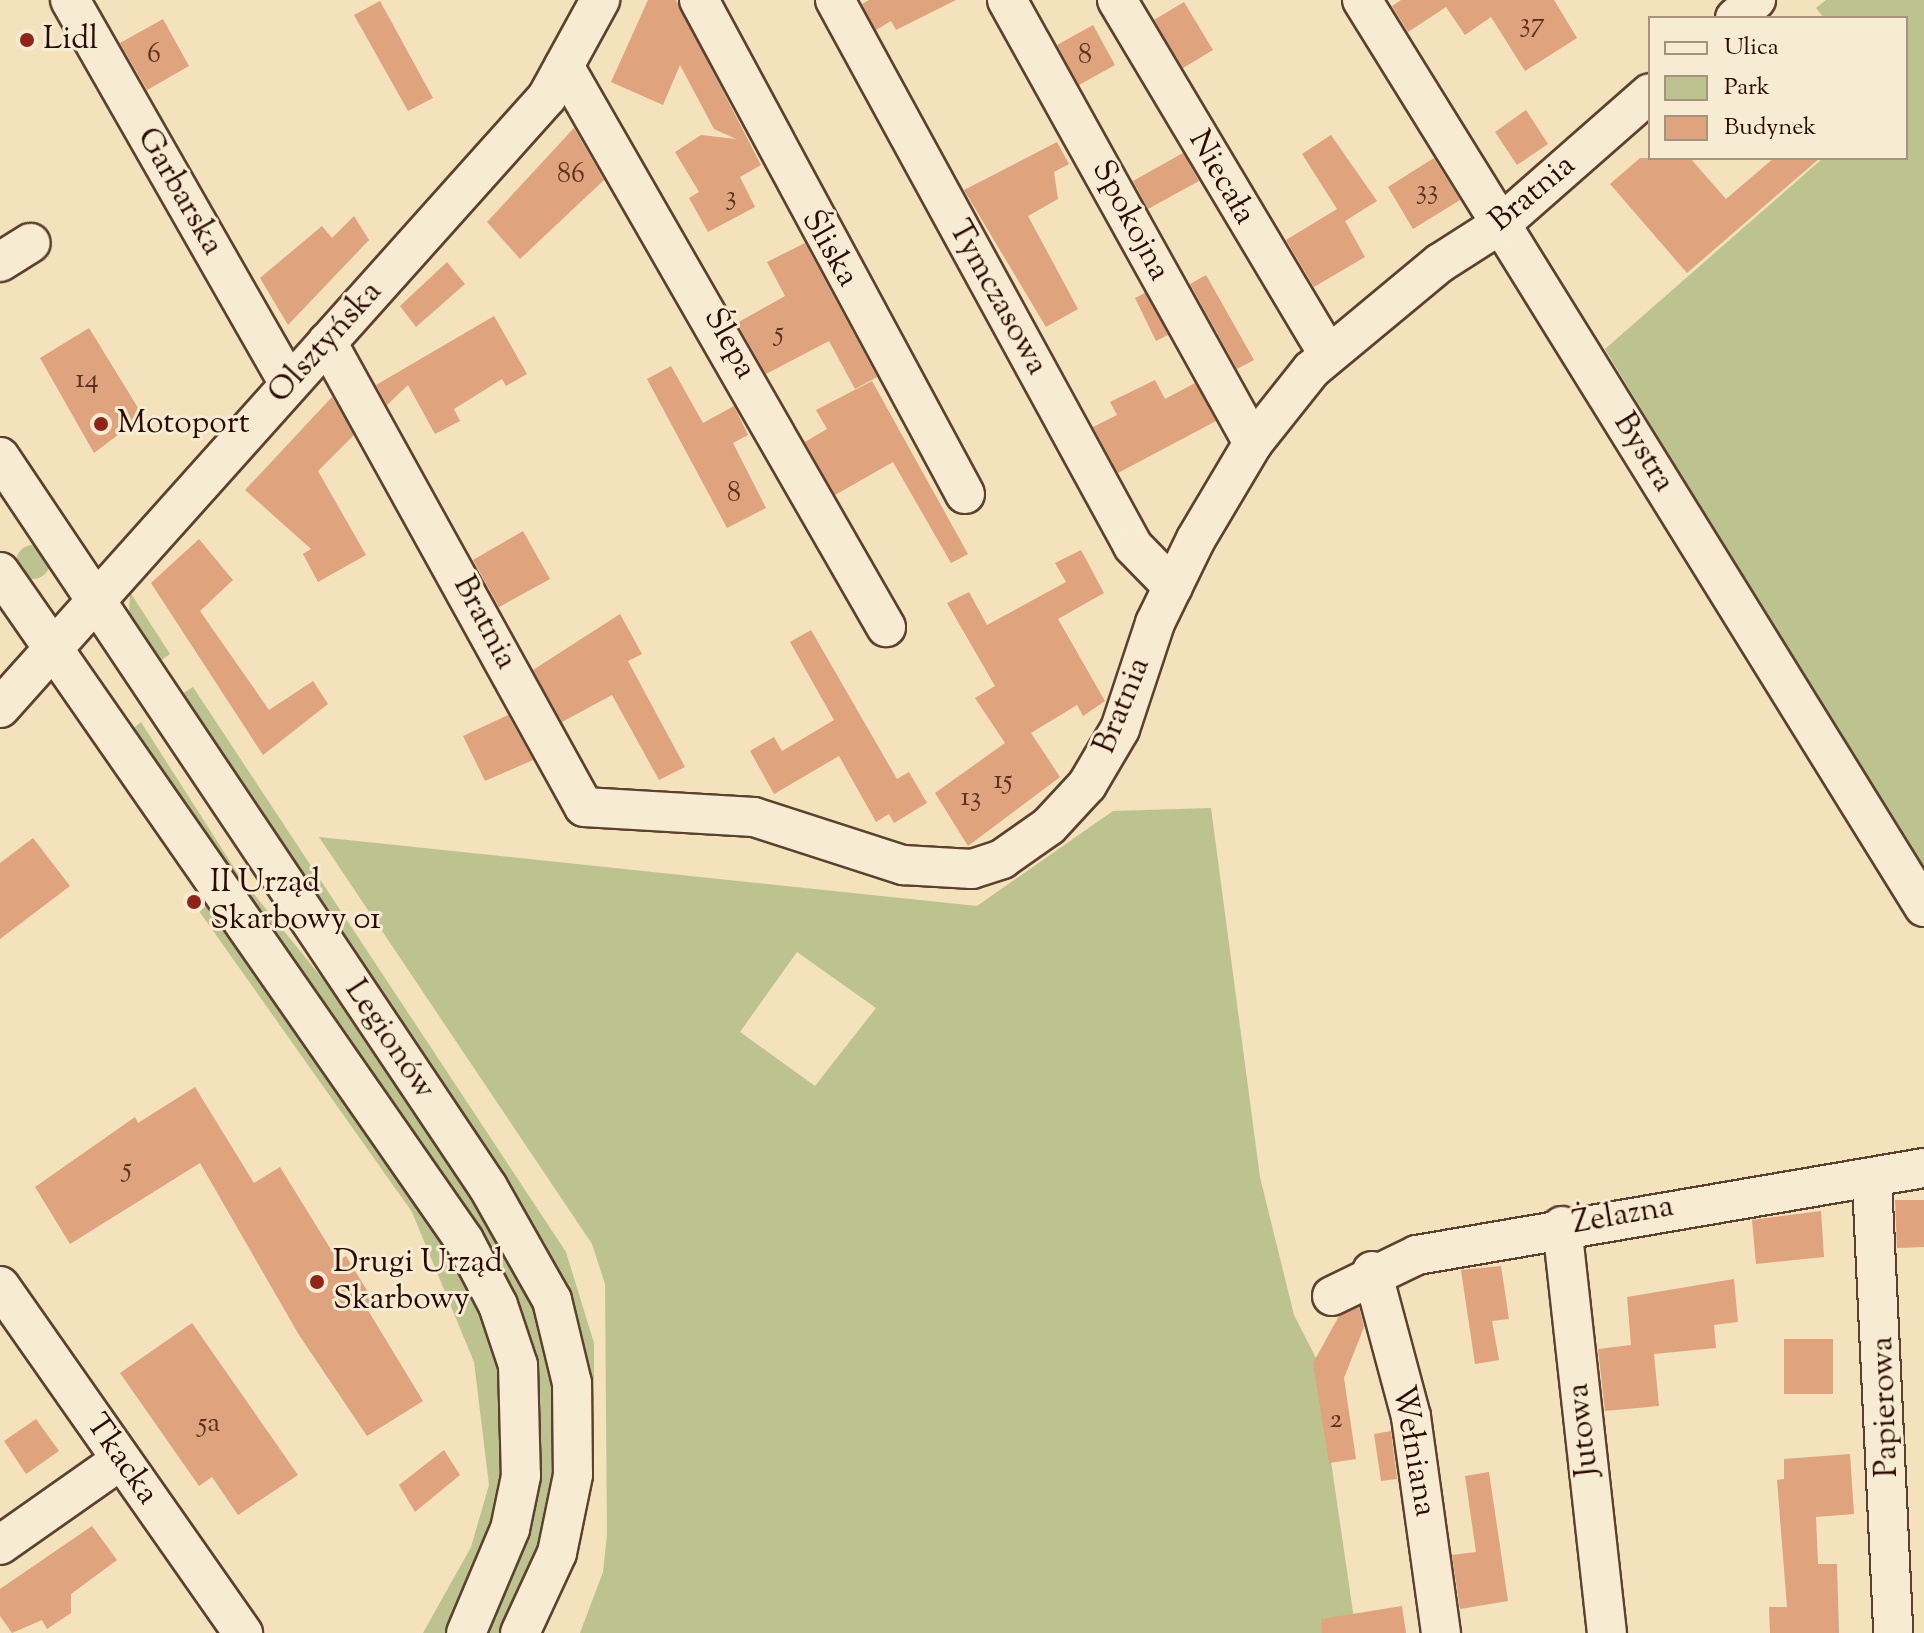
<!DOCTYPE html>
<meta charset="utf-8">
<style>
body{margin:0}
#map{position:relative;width:1924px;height:1633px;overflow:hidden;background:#f3e2bb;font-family:"Sorts Mill Goudy",serif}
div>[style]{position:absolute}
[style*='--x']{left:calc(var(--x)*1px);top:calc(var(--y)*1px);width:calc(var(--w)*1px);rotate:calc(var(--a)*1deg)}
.green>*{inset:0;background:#bcc38f}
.round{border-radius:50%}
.building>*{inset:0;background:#dfa37e}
.roads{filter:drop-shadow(2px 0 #5d412f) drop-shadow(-2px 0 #5d412f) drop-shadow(0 2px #5d412f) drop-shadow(0 -2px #5d412f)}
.minor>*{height:38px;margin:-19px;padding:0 19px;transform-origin:19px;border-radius:19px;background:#f7ecd3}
.dots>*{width:22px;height:22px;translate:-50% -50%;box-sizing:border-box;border:4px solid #f7ecd3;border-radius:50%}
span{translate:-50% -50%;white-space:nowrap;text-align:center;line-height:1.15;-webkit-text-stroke:6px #f7ecd3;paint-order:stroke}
.number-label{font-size:28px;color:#583120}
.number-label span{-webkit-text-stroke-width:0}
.poi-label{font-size:32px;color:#2b0b00}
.left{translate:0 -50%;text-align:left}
.street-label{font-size:32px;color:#2b0b00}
.legend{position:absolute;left:1648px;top:16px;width:260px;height:144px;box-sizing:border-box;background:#f7ecd3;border:2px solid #a5927f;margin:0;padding:10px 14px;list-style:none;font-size:24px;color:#2b0b00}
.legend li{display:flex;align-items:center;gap:16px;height:40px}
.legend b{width:40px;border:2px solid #a5927f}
</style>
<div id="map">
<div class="green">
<div style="clip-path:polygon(1826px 0,1924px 0,1924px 876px,1605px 349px,1823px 158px,1906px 158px,1906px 18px,1824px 18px,1816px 8px)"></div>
<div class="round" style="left:16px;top:545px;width:34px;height:34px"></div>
<div style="clip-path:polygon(130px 592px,170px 654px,159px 662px,129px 615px)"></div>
<div style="clip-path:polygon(193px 687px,566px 1252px,594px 1343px,594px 1404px,571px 1304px,546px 1245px,180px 695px)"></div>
<div style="clip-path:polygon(141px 722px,240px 877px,370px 1037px,504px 1246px,532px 1306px,556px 1393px,552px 1488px,539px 1547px,500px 1633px,483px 1633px,526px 1542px,539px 1483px,530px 1347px,492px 1252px,451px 1188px,124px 736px)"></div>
<div style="clip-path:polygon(evenodd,1211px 808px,1260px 1177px,1294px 1315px,1316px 1358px,1356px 1633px,580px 1633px,603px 1572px,607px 1534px,605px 1284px,592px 1244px,319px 837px,977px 906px,1113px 811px,1211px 808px,797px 952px,876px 1008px,815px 1086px,740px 1032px,797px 952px)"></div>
<div style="clip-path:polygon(206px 906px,451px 1249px,491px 1335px,507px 1398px,500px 1511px,445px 1633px,423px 1633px,471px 1547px,489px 1485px,474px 1362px,412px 1212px,199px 911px)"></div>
</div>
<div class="building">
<div style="clip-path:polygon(648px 0,676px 0,761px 165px,740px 177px,755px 207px,708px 232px,689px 198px,699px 192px,675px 152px,701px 135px,736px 139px,714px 129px,680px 65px,663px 105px,611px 82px)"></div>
<div style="clip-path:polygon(869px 0,956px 0,896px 30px,891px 21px,876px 30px,862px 4px)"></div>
<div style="clip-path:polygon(1401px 0,1554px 0,1577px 38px,1525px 71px,1491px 17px,1465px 35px,1446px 7px,1408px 32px,1392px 6px)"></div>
<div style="clip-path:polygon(380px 1px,433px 98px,408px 111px,354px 15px)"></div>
<div style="clip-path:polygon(1184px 2px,1213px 50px,1183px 68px,1154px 20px)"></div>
<div style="clip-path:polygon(163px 19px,189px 66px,147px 90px,120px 43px)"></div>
<div style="clip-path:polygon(1093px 25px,1115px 65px,1079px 85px,1057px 45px)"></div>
<div style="clip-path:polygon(1526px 110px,1548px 144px,1517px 165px,1495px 132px)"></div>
<div style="clip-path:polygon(574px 128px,604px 180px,520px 259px,487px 222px)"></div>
<div style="clip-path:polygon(1331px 135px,1377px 201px,1345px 221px,1365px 257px,1314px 287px,1286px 240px,1337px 209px,1302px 154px)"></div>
<div style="clip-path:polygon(1057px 142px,1069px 164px,1054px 172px,1058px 199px,1028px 216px,1078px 309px,1046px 327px,964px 190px)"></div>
<div style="clip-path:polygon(1183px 153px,1199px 181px,1148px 209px,1133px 181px)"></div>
<div style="clip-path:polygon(1434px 158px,1460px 200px,1413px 229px,1388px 187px)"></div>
<div style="clip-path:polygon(1640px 158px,1690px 158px,1726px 199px,1774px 158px,1820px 158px,1687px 273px,1610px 184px)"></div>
<div style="clip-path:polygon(354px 216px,369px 240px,288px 325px,260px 278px,322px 226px,332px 238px)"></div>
<div style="clip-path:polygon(805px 243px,877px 377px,855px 389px,829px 341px,766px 374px,737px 323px,785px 296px,767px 262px)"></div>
<div style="clip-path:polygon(447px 262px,465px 284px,416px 327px,400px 306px)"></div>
<div style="clip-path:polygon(1206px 275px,1254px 360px,1237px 369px,1190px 284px)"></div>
<div style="clip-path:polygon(1145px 293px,1168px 335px,1156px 341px,1135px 298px)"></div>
<div style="clip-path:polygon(494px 316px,527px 374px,506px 386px,502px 379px,454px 409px,460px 421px,435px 434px,408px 385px,387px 405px,376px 385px)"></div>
<div style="clip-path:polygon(89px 328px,143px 416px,94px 453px,40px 358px)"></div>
<div style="clip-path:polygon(671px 366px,703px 423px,734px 406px,748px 435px,733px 443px,766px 508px,727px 528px,647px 379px)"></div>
<div style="clip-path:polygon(1155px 380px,1165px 399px,1195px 383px,1216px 421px,1118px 473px,1093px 427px,1117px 415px,1110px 402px)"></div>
<div style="clip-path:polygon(872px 381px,968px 554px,951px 563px,893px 462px,835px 495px,805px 442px,827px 429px,816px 410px)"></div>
<div style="clip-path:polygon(332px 397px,354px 435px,318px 471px,366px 555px,318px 582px,303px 554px,311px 549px,245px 490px)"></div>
<div style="clip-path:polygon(523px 531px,550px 579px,499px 607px,473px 560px)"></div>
<div style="clip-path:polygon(199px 539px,233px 580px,200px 611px,269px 710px,313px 681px,328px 704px,263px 755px,151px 583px)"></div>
<div style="clip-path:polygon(1081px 550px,1104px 593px,1058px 619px,1105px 701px,1083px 716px,1077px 705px,1031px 733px,1060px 777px,968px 846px,935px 793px,1005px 743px,975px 698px,995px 686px,947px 603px,969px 592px,987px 625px,1066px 582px,1055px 563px)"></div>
<div style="clip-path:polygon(620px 614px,642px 654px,628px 661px,685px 767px,659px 780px,612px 695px,562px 722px,533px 670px)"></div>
<div style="clip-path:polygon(811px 630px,897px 779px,909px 772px,927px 803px,894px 823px,889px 814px,876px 822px,839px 756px,774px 794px,750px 751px,774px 737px,782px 751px,834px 720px,790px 642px)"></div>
<div style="clip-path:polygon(508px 715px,533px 760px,485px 781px,463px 736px)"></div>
<div style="clip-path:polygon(33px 838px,70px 886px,0 939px,0 863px)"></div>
<div style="clip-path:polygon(195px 1087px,254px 1183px,280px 1167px,338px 1261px,346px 1256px,374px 1302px,366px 1307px,423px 1401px,367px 1436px,299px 1335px,200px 1163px,70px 1244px,35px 1187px,135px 1117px,138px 1123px)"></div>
<div style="clip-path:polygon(1895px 1200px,1924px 1200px,1924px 1247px,1897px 1248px)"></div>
<div style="clip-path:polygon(1821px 1211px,1824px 1257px,1756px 1264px,1752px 1220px)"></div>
<div style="clip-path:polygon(1501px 1266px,1509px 1319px,1492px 1321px,1499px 1360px,1475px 1364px,1461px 1270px)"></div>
<div style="clip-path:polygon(1734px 1279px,1738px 1322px,1714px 1325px,1716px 1348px,1654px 1354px,1659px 1406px,1605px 1411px,1598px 1349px,1631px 1345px,1627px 1297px)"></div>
<div style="clip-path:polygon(1359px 1307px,1364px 1327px,1344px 1378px,1356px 1459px,1329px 1463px,1313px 1363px,1339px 1316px)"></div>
<div style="clip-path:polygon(192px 1323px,298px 1475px,238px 1515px,212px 1477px,199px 1486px,120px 1373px)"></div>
<div style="clip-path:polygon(1784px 1339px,1833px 1339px,1833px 1394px,1784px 1394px)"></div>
<div style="clip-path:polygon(36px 1419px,59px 1451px,26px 1474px,4px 1441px)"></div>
<div style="clip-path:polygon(1391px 1431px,1397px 1479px,1381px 1481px,1374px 1434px)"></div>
<div style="clip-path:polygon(444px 1450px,460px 1475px,415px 1512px,399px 1485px)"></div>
<div style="clip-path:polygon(1850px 1454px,1854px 1514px,1816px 1517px,1818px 1564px,1837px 1564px,1839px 1633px,1770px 1633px,1769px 1607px,1787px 1607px,1777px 1480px,1784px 1479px,1784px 1459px)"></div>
<div style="clip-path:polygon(1489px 1472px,1508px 1601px,1460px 1609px,1452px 1555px,1476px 1552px,1465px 1476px)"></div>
<div style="clip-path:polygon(92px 1526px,117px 1560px,71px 1594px,71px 1613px,47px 1629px,42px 1620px,12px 1633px,0 1616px,0 1589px)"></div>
<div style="clip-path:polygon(1402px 1606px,1406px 1633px,1322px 1633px,1321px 1619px)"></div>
</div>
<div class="roads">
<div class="minor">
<div style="--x:70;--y:0;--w:442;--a:60.3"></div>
<div style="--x:699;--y:0;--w:561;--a:61.7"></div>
<div style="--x:835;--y:0;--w:622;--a:61.37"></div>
<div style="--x:1133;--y:546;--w:57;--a:45.7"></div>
<div style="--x:1007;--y:0;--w:507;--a:60.96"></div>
<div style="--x:1117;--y:0;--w:412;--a:59.2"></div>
<div style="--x:1362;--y:0;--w:1067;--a:58.22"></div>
<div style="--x:1735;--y:18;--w:28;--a:-41"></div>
<div style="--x:564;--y:66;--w:647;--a:60.15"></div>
<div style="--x:0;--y:262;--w:36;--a:-32"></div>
<div style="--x:327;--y:342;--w:531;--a:61.07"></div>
<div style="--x:584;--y:807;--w:170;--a:3.4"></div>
<div style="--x:754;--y:817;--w:157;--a:17.9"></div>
<div style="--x:903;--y:865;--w:69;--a:3.3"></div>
<div style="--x:972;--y:869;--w:32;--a:-18"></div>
<div style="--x:1002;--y:859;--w:57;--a:-35.1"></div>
<div style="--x:1049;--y:826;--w:56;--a:-47.2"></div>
<div style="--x:1087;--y:785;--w:65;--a:-59.5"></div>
<div style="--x:1120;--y:729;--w:112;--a:-71.7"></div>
<div style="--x:1155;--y:623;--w:93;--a:-64"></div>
<div style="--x:1196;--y:539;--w:112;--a:-59.3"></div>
<div style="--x:1253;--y:443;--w:93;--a:-51.5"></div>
<div style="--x:1311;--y:370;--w:168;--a:-39.7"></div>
<div style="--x:1440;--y:263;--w:72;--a:-32.6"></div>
<div style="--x:1501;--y:224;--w:198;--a:-41.3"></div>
<div style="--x:0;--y:457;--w:878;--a:56.24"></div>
<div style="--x:488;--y:1187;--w:130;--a:60.5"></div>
<div style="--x:552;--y:1300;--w:85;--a:76.5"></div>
<div style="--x:572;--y:1383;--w:92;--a:89.4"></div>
<div style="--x:573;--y:1475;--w:80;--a:101.6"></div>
<div style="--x:557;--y:1553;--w:88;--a:114.8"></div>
<div style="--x:0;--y:572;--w:813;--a:55.22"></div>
<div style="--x:464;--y:1240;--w:73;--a:62.4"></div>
<div style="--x:498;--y:1305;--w:63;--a:71.6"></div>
<div style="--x:518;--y:1365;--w:111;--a:88.5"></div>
<div style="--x:521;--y:1476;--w:54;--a:101.7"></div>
<div style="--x:510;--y:1529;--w:113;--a:112.9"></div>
<div style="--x:0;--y:708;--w:820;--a:-48.16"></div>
<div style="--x:547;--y:97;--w:111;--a:-61.3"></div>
<div style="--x:1872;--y:1181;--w:452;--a:87.3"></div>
<div style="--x:1562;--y:1226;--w:409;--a:83.7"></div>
<div style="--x:1372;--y:1271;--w:151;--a:75"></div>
<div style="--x:1411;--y:1417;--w:218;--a:82.1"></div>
<div style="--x:0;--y:1286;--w:424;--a:55"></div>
<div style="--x:1332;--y:1296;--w:94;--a:-25.8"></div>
<div style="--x:1417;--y:1255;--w:514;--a:-9.74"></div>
<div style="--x:0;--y:1545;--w:148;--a:-35.1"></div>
</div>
</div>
<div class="dots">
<div style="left:27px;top:40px;background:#8f2418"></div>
<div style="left:101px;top:424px;background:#8f2418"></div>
<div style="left:194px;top:902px;background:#8f2418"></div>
<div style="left:317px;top:1282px;background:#8f2418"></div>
</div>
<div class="number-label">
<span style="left:1532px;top:24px">37</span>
<span style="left:154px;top:55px">6</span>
<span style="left:1085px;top:56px">8</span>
<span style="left:571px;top:175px">86</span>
<span style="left:1427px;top:191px">33</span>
<span style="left:731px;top:197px">3</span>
<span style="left:779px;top:333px">5</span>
<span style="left:87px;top:380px">14</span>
<span style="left:734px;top:494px">8</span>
<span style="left:1003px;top:781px">15</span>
<span style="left:971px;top:798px">13</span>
<span style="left:127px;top:1169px">5</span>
<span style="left:1336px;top:1420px">2</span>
<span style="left:209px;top:1424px">5a</span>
</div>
<div class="poi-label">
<span class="left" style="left:43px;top:40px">Lidl</span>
<span class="left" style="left:117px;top:424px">Motoport</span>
<span class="left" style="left:210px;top:902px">II Urząd<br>Skarbowy 01</span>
<span class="left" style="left:333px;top:1282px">Drugi Urząd<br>Skarbowy</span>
</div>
<div class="street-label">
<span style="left:1221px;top:178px;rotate:60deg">Niecała</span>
<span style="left:179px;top:192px;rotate:60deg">Garbarska</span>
<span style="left:1533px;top:194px;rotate:-40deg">Bratnia</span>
<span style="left:1130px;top:221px;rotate:62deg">Spokojna</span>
<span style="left:829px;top:249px;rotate:60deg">Śliska</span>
<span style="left:997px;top:298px;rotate:61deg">Tymczasowa</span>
<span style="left:326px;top:343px;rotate:-48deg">Olsztyńska</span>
<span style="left:729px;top:344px;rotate:61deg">Ślepa</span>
<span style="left:1643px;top:453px;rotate:58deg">Bystra</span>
<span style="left:484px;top:623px;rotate:62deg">Bratnia</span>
<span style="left:1123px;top:706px;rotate:-68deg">Bratnia</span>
<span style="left:389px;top:1040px;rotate:56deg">Legionów</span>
<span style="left:1623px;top:1216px;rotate:-10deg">Żelazna</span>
<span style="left:1886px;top:1407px;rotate:-92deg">Papierowa</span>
<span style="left:1584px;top:1430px;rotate:-96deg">Jutowa</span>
<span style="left:1413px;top:1451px;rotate:80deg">Wełniana</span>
<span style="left:121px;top:1460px;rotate:55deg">Tkacka</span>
</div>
<ul class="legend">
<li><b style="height:10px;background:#f7ecd3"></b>Ulica</li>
<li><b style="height:22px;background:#bcc38f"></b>Park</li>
<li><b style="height:22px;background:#dfa37e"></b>Budynek</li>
</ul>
</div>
